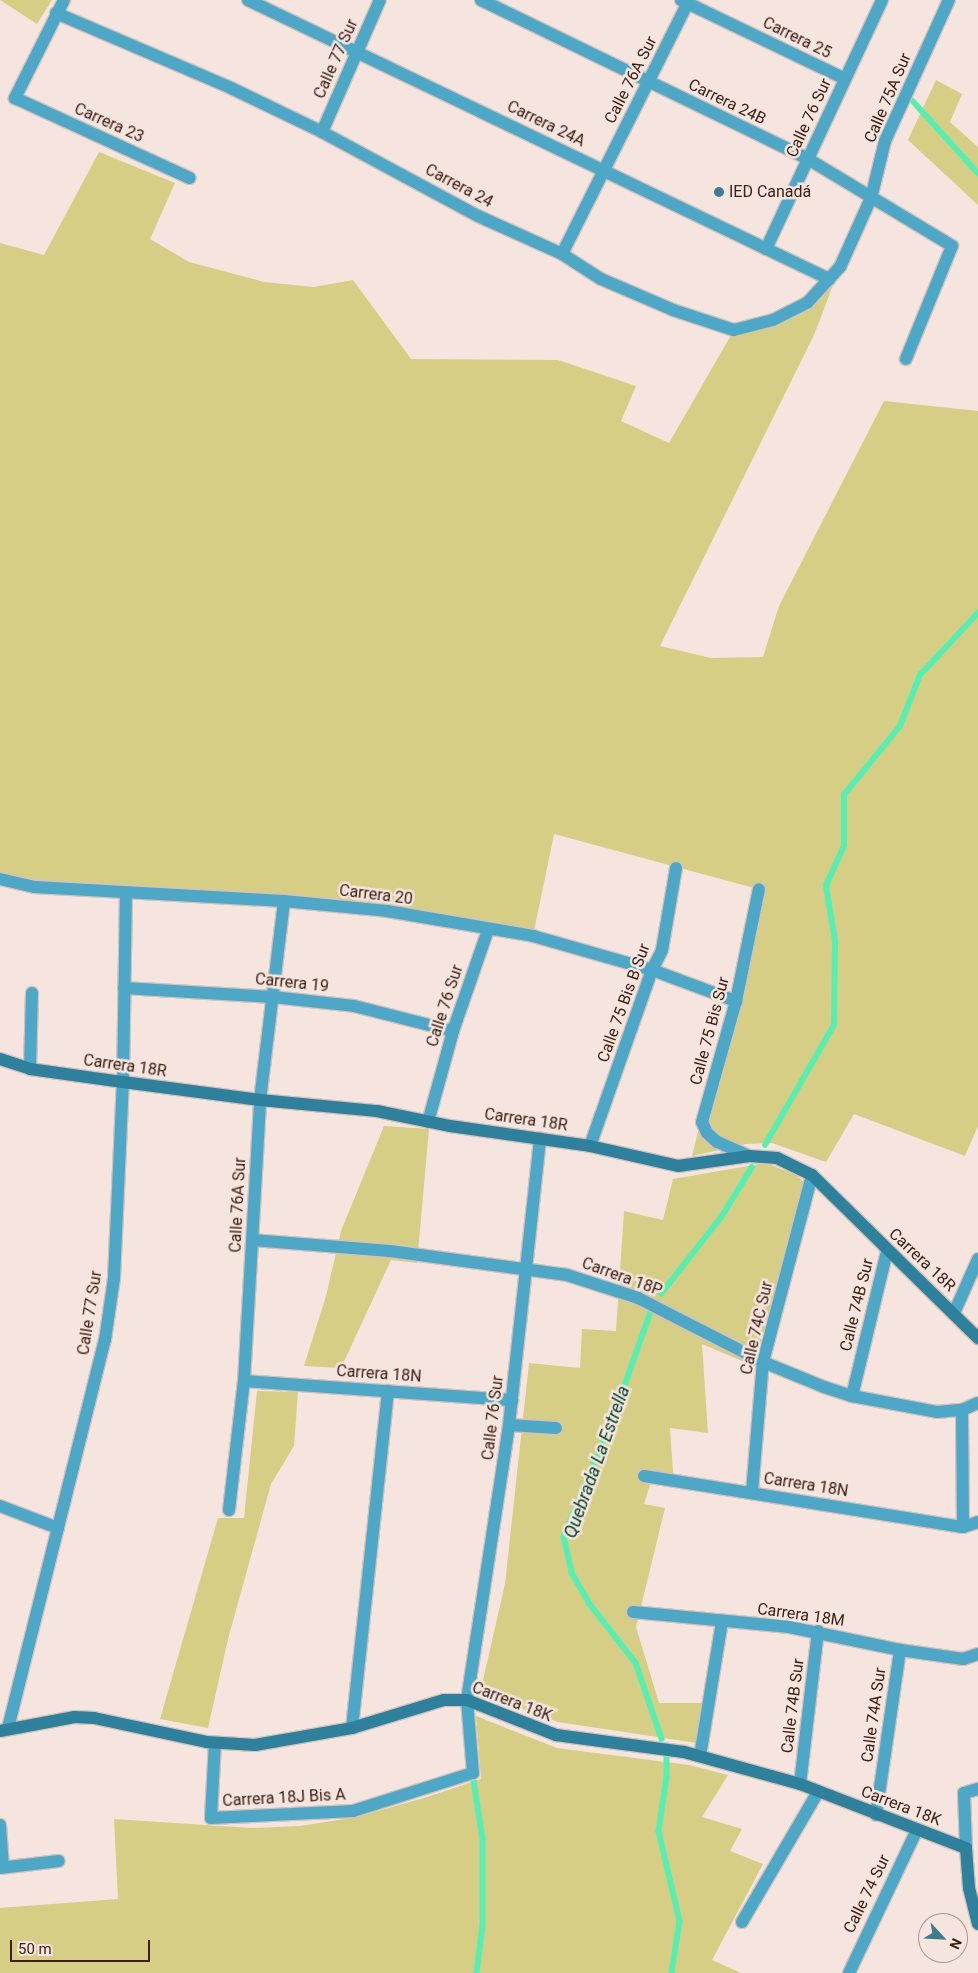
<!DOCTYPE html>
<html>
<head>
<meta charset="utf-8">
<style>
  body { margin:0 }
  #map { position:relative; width:978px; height:1973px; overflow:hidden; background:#f5e5de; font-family:Roboto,sans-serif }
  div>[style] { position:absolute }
  .green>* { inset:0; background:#d6ce85 }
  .stream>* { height:5.5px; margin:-2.75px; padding:0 2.75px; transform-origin:2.75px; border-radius:2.75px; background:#57efb1 }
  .roads { filter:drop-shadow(1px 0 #d4c2ba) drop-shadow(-1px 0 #d4c2ba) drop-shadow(0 1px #d4c2ba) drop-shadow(0 -1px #d4c2ba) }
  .street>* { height:12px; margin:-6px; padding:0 6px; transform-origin:6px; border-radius:6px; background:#4da8c7 }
  .secondary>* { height:12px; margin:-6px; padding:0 6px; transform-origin:6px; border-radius:6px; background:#2e819c }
  .dots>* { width:14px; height:14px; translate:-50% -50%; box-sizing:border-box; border:2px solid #f5e5de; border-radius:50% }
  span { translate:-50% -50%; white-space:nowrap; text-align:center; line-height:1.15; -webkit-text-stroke:5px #f5e5de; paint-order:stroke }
  .street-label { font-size:16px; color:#3d2015 }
  .poi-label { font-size:16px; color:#3d2015 }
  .left { translate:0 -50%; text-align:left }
  .water-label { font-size:18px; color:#02452e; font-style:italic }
  .north { position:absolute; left:918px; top:1913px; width:50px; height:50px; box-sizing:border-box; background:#f5e5de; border:1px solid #ab968e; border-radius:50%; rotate:115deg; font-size:14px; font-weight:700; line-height:20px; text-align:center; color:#3d2015 }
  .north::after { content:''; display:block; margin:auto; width:18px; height:22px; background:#3e7c91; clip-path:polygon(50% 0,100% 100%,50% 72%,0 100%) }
  .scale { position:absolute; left:10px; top:1940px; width:140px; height:22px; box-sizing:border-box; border:2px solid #3d2015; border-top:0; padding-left:6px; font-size:15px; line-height:18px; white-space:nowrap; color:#3d2015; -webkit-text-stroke:4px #f5e5de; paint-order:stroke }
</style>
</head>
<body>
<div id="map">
  <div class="green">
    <i style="clip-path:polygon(0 0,52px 0,37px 24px)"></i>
    <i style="clip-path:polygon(936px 80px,962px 94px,950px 122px,978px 147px,978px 205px,908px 140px)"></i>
    <i style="clip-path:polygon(99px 152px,175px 183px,150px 239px,189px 262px,264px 282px,314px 287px,353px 280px,411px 359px,558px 360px,636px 386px,621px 421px,669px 443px,734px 330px,808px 302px,840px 267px,814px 335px,660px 646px,711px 658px,763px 657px,779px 606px,884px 401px,978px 411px,978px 1126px,965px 1156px,854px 1114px,826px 1162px,772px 1143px,746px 1144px,692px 1156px,758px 889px,554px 834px,533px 936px,387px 911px,0 879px,0 243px,44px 255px)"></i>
    <i style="clip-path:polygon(384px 1126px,429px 1129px,417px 1263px,391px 1260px,341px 1368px,304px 1366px,326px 1296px,341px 1231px)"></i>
    <i style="clip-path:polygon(766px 1163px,796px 1175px,804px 1182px,756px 1367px,702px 1344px,708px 1433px,670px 1428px,674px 1486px,651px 1482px,644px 1504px,665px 1508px,636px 1627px,659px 1703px,703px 1703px,697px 1743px,558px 1722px,480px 1693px,505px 1584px,529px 1363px,580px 1368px,582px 1329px,616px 1331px,624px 1211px,663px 1220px,673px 1179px)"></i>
    <i style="clip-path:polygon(257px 1391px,298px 1392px,294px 1446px,271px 1484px,228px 1639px,208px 1728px,160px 1719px,218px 1518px,244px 1518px)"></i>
    <i style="clip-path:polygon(476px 1716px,557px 1748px,689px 1765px,728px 1775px,702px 1817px,742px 1829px,730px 1851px,763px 1864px,712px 1960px,741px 1973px,0 1973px,0 1908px,118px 1899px,114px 1819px,251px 1828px,300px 1826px,357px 1817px,427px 1797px,481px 1779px)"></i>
  </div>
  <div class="stream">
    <i style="left:913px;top:101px;width:97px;rotate:47.9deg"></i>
    <i style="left:765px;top:1145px;width:138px;rotate:-60.1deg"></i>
    <i style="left:834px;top:1025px;width:84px;rotate:-89.3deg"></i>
    <i style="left:835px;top:941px;width:56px;rotate:-99.3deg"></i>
    <i style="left:826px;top:886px;width:44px;rotate:-65.8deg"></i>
    <i style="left:844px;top:846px;width:51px;rotate:-90deg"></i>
    <i style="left:844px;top:795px;width:89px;rotate:-50.9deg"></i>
    <i style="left:900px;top:726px;width:55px;rotate:-68.6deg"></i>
    <i style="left:920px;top:675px;width:85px;rotate:-46.9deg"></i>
    <i style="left:661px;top:1294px;width:99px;rotate:-52deg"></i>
    <i style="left:722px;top:1216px;width:57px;rotate:-58.5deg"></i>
    <i style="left:651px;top:1312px;width:111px;rotate:109.4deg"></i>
    <i style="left:614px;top:1417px;width:130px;rotate:112.6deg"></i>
    <i style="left:564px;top:1537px;width:37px;rotate:77deg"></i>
    <i style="left:572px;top:1573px;width:34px;rotate:60deg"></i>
    <i style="left:589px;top:1603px;width:76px;rotate:51.9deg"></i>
    <i style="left:636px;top:1663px;width:80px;rotate:71.1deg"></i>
    <i style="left:667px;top:1758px;width:19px;rotate:90deg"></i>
    <i style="left:667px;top:1777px;width:55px;rotate:98.4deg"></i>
    <i style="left:659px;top:1831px;width:92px;rotate:76.9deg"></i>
    <i style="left:680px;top:1921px;width:53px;rotate:98.7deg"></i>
    <i style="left:474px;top:1781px;width:59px;rotate:81.2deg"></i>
    <i style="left:483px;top:1839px;width:86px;rotate:90deg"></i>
    <i style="left:483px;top:1925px;width:48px;rotate:97.1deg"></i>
  </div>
  <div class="roads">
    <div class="street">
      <i style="left:64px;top:0;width:110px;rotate:116.6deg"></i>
      <i style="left:15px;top:98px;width:192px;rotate:24.6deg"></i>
      <i style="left:248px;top:0;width:645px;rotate:25.65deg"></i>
      <i style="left:481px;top:0;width:364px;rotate:25.9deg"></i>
      <i style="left:808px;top:159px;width:168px;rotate:31.1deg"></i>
      <i style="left:952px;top:246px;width:122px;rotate:112.2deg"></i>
      <i style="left:681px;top:0;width:182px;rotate:25.7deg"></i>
      <i style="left:56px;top:13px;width:190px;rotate:23.2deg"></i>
      <i style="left:231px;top:88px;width:101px;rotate:25.8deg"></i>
      <i style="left:322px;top:132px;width:177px;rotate:28.3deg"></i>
      <i style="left:478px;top:216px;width:92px;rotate:24.3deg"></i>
      <i style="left:562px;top:254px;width:46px;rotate:32.7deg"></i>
      <i style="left:601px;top:279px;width:78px;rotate:23.3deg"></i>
      <i style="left:673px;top:310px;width:64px;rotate:18.2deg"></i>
      <i style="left:734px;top:330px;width:40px;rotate:-14.4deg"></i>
      <i style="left:773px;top:320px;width:39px;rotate:-27deg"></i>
      <i style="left:808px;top:302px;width:47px;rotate:-47.6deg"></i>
      <i style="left:840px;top:267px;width:76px;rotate:-65.8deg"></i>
      <i style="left:871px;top:198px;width:59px;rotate:-76.2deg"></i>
      <i style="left:885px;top:141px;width:155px;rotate:-65.6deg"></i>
      <i style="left:322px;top:132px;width:144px;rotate:-66.3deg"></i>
      <i style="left:766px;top:249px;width:275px;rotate:-65deg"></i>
      <i style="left:562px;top:254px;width:284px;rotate:-63.4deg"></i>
      <i style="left:0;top:879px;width:36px;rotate:13deg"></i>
      <i style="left:35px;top:887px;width:249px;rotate:3.2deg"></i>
      <i style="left:284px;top:901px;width:103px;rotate:5.5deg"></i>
      <i style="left:387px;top:911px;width:148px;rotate:9.7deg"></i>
      <i style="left:533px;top:936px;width:124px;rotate:15.9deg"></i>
      <i style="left:652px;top:970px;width:90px;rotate:20.3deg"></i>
      <i style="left:124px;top:988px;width:149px;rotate:3.5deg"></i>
      <i style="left:273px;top:997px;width:81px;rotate:6.3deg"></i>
      <i style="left:354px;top:1006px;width:102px;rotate:14.2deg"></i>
      <i style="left:30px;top:1069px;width:76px;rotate:-88.5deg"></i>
      <i style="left:428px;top:1122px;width:94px;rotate:-74.6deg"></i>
      <i style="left:453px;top:1031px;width:107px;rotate:-70.9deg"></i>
      <i style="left:590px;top:1146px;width:187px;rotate:-70.6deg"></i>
      <i style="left:652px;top:970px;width:22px;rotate:-63deg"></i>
      <i style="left:662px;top:950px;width:83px;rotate:-80.3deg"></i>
      <i style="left:749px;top:1156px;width:35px;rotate:-156deg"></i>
      <i style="left:717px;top:1142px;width:13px;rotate:-138deg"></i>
      <i style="left:707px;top:1133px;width:12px;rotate:-114deg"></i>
      <i style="left:702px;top:1122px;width:126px;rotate:-74.3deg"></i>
      <i style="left:736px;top:1001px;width:114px;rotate:-78.4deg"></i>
      <i style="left:252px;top:1240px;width:138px;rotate:4.6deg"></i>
      <i style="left:390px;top:1251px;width:179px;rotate:7.7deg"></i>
      <i style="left:567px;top:1275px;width:75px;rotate:17.9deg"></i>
      <i style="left:638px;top:1298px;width:140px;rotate:27.1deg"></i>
      <i style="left:763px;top:1362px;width:66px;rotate:22.3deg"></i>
      <i style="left:824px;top:1387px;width:29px;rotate:18deg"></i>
      <i style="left:852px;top:1396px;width:86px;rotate:10.7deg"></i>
      <i style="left:937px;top:1412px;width:25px;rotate:-5deg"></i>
      <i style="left:962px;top:1410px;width:17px;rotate:-24deg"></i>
      <i style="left:954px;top:1313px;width:59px;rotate:-66deg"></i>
      <i style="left:244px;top:1381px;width:269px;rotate:4.1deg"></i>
      <i style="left:852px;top:1396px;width:149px;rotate:-76.4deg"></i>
      <i style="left:962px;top:1410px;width:117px;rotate:89.5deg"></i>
      <i style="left:509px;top:1425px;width:47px;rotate:3.7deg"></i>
      <i style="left:644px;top:1476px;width:323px;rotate:9.1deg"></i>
      <i style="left:963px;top:1527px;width:16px;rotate:-18deg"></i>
      <i style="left:752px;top:1492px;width:130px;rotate:-85.2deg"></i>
      <i style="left:763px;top:1362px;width:193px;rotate:-75.3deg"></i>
      <i style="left:0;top:1506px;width:62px;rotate:20.8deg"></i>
      <i style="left:229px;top:1510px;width:130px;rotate:-83.4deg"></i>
      <i style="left:244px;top:1381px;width:281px;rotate:-86.7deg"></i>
      <i style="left:260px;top:1100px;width:200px;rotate:-83.1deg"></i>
      <i style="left:633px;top:1612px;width:157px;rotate:5.5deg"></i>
      <i style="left:789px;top:1627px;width:113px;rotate:11.7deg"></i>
      <i style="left:900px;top:1650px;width:64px;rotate:8.1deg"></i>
      <i style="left:963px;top:1659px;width:16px;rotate:-18deg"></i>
      <i style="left:8px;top:1728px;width:400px;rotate:-76deg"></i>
      <i style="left:105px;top:1340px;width:63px;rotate:-81.7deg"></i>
      <i style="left:114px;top:1278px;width:196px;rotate:-87.4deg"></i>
      <i style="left:123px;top:1082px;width:189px;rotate:-89.1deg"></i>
      <i style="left:352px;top:1728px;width:339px;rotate:-83.9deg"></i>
      <i style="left:215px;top:1743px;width:75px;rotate:93.1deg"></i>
      <i style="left:211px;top:1818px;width:142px;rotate:-2.8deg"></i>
      <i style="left:353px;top:1811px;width:126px;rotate:-17.6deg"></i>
      <i style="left:473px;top:1773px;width:73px;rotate:-94.7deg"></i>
      <i style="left:467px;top:1700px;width:278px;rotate:-81.3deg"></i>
      <i style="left:509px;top:1425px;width:288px;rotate:-83.8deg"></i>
      <i style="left:700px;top:1756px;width:137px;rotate:-80.7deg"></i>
      <i style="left:800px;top:1784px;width:154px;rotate:-83.3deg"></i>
      <i style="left:876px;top:1815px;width:167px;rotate:-81.7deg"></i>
      <i style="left:0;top:1825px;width:42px;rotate:85.9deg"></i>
      <i style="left:966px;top:1848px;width:55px;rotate:-92.1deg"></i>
      <i style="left:964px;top:1793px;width:15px;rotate:-16deg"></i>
      <i style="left:0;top:1868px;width:59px;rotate:-6.8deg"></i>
      <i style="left:742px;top:1922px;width:151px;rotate:-59.7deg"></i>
      <i style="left:849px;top:1973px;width:158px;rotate:-64.6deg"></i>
    </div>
    <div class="secondary">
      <i style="left:0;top:1059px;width:32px;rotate:18deg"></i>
      <i style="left:30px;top:1069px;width:94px;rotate:8deg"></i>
      <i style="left:123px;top:1082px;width:138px;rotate:7.5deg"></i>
      <i style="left:260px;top:1100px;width:118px;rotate:5.4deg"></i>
      <i style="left:377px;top:1111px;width:75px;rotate:11.6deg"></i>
      <i style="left:450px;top:1126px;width:141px;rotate:8.1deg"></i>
      <i style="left:590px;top:1146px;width:90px;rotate:12.8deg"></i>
      <i style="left:678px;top:1166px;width:72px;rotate:-8deg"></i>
      <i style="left:749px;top:1156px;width:28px;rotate:4deg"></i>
      <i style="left:777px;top:1158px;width:39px;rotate:26deg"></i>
      <i style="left:812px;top:1175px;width:233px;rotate:44.5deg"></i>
      <i style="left:0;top:1731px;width:76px;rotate:-10.6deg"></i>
      <i style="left:75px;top:1717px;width:19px;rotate:3deg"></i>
      <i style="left:94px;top:1718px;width:116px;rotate:12deg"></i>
      <i style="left:207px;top:1742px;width:48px;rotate:3.6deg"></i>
      <i style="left:255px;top:1745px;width:98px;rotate:-9.9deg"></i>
      <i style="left:352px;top:1728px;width:96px;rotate:-16.9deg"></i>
      <i style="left:444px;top:1700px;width:23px"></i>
      <i style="left:467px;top:1700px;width:96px;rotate:21.5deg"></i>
      <i style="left:556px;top:1735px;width:129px;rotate:7.6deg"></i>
      <i style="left:684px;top:1752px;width:120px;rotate:15.4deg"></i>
      <i style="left:800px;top:1784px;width:178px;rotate:21.1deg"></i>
      <i style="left:966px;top:1848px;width:40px;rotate:85.7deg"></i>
      <i style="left:969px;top:1888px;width:37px;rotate:76deg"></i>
    </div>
  </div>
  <div class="dots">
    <i style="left:719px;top:192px;background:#3e7c91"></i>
  </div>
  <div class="street-label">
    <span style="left:797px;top:38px;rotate:26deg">Carrera 25</span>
    <span style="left:336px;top:59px;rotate:-66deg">Calle 77 Sur</span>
    <span style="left:631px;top:80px;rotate:-63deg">Calle 76A Sur</span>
    <span style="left:888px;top:98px;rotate:-67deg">Calle 75A Sur</span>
    <span style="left:727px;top:102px;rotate:26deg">Carrera 24B</span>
    <span style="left:809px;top:118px;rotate:-65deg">Calle 76 Sur</span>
    <span style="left:109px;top:123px;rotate:24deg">Carrera 23</span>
    <span style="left:546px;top:124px;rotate:26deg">Carrera 24A</span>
    <span style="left:459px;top:186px;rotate:28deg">Carrera 24</span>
    <span style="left:376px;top:895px;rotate:7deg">Carrera 20</span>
    <span style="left:292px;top:983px;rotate:6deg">Carrera 19</span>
    <span style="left:624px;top:1003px;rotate:-70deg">Calle 75 Bis B Sur</span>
    <span style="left:445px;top:1006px;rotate:-72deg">Calle 76 Sur</span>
    <span style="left:710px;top:1031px;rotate:-75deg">Calle 75 Bis Sur</span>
    <span style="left:125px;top:1066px;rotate:8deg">Carrera 18R</span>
    <span style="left:526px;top:1120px;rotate:8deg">Carrera 18R</span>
    <span style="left:238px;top:1205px;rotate:-87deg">Calle 76A Sur</span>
    <span style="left:922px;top:1260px;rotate:43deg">Carrera 18R</span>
    <span style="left:622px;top:1277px;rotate:20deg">Carrera 18P</span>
    <span style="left:857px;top:1305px;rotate:-76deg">Calle 74B Sur</span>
    <span style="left:90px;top:1313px;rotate:-81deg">Calle 77 Sur</span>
    <span style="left:757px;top:1328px;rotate:-77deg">Calle 74C Sur</span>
    <span style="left:379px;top:1374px;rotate:4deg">Carrera 18N</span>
    <span style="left:493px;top:1418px;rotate:-83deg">Calle 76 Sur</span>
    <span style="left:806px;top:1485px;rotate:9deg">Carrera 18N</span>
    <span style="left:801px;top:1615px;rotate:8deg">Carrera 18M</span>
    <span style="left:512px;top:1702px;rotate:21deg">Carrera 18K</span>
    <span style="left:793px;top:1706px;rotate:-83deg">Calle 74B Sur</span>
    <span style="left:874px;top:1715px;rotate:-82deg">Calle 74A Sur</span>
    <span style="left:284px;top:1798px;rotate:-3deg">Carrera 18J Bis A</span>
    <span style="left:901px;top:1806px;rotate:21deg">Carrera 18K</span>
    <span style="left:867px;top:1894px;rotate:-64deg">Calle 74 Sur</span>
  </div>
  <div class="poi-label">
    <span class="left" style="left:729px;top:192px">IED Canadá</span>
  </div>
  <div class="water-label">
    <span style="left:597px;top:1462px;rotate:-70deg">Quebrada La Estrella</span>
  </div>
  <div class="north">N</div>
  <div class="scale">50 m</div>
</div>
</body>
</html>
